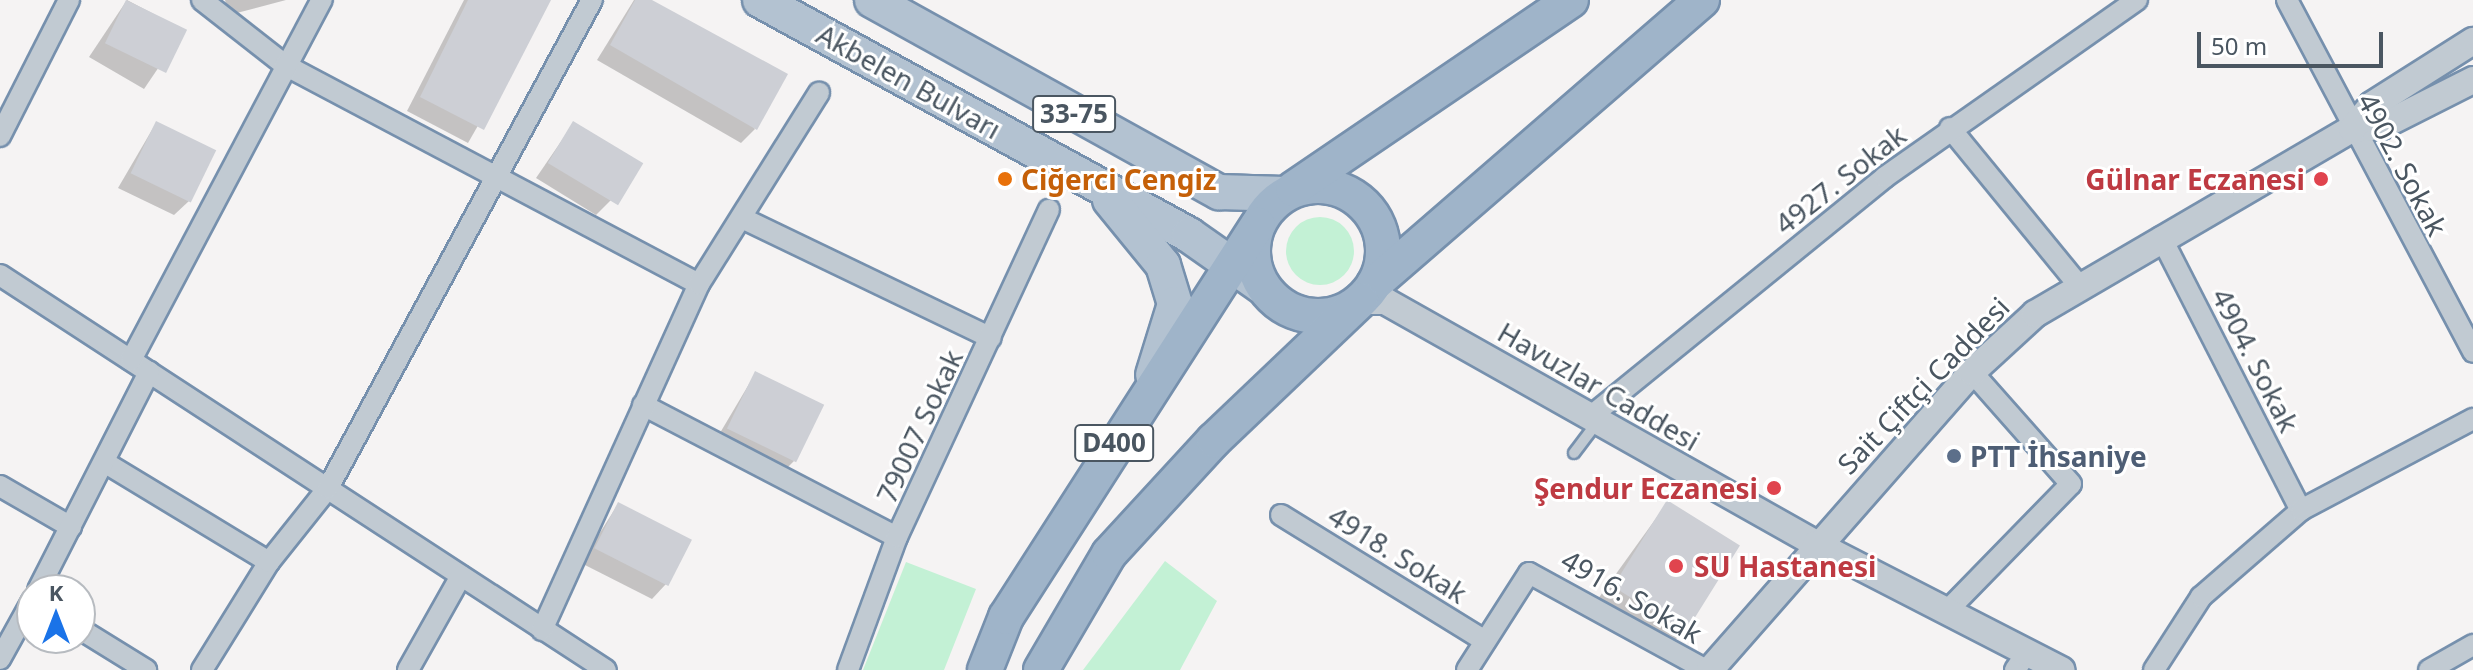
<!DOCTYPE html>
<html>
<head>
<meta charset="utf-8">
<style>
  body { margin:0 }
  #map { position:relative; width:2473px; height:670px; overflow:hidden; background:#f5f3f3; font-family:"Noto Sans",sans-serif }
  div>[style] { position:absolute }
  .green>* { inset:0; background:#c3f1d5 }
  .round { border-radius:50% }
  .shadow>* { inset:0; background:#0003 }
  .building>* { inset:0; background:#cdcfd5; transform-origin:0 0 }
  .roads { filter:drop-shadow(2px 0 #7690ad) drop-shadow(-2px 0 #7690ad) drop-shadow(0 2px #7690ad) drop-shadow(0 -2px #7690ad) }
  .service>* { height:10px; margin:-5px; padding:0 5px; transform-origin:5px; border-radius:5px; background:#c1cad2 }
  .minor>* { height:20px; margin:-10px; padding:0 10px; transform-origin:10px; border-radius:10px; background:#c1cad2 }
  .tertiary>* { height:26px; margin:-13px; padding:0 13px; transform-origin:13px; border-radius:13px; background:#c1cad2 }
  .primary>* { height:34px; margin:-17px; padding:0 17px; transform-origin:17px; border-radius:17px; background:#b3c2d1 }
  .trunk>* { height:34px; margin:-17px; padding:0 17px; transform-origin:17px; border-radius:17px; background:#9fb4c9 }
  .trunk>.ring { margin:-17px; padding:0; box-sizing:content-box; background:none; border:34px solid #9fb4c9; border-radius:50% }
  .dots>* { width:22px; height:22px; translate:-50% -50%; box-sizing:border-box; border:4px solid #fff; border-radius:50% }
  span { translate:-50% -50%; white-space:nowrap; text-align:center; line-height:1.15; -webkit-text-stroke:6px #fff; paint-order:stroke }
  .shield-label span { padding:2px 6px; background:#fff; border:2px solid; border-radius:6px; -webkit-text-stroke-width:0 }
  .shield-label { font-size:26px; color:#4a5661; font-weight:700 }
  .street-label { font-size:28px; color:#4a5661 }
  .food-label { font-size:28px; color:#c56008; font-weight:700 }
  .left { translate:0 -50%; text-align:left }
  .health-label { font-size:28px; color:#be3a42; font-weight:700 }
  .right { translate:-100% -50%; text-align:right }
  .service-label { font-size:28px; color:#4e5e75; font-weight:700 }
  .north { position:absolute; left:16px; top:574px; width:80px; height:80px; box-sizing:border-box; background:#fff; border:2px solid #b7bbc0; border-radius:50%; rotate:0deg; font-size:22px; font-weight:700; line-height:32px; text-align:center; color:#4a5661 }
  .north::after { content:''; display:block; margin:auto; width:28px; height:36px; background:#1a73e8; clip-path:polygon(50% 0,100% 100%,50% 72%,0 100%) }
  .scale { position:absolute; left:2197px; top:32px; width:186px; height:36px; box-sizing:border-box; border:4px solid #4a5661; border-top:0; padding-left:10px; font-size:24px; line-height:28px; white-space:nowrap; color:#4a5661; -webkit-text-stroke:6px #fff; paint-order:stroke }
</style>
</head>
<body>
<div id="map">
  <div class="green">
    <i class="round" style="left:1286px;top:217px;width:68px;height:68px"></i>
    <i style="clip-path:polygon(1165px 561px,1217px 601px,1180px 670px,1083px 670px)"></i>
    <i style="clip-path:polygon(906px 562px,976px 589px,944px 670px,863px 670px)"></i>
  </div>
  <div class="shadow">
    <i style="clip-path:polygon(127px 0,184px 30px,144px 89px,89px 57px)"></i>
    <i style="clip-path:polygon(225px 0,286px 0,229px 15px)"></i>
    <i style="clip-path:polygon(464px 0,550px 0,468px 143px,407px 111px)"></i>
    <i style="clip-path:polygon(634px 0,648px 0,755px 129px,741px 143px,597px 60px)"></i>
    <i style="clip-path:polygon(156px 123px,189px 201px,174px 215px,118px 188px)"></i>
    <i style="clip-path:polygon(573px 124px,611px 200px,596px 215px,536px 178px)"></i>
    <i style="clip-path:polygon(755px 374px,794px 461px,780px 475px,714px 443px)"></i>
    <i style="clip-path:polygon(1667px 503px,1684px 631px,1661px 654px,1590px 610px)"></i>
    <i style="clip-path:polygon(618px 504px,666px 584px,652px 599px,581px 563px)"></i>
  </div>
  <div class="building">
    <i style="left:126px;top:0;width:68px;height:48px;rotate:26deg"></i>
    <i style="clip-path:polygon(468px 0,551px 0,484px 130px,420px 97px)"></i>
    <i style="clip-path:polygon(635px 0,652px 0,788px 74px,757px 130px,610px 45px)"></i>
    <i style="left:156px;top:121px;width:67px;height:58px;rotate:26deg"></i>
    <i style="left:573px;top:121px;width:82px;height:49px;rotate:31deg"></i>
    <i style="left:755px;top:371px;width:77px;height:64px;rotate:26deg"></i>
    <i style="left:1667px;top:500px;width:86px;height:102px;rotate:32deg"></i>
    <i style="left:618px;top:502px;width:83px;height:52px;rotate:27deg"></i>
  </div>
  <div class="roads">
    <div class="service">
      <i style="left:1574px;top:453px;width:38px;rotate:-53deg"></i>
    </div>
    <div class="minor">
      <i style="left:202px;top:0;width:105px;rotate:38.1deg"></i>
      <i style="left:285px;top:65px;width:468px;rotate:27.9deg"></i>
      <i style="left:2287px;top:0;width:398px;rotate:62.1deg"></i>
      <i style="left:1950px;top:128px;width:205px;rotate:50.7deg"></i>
      <i style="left:0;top:136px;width:153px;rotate:-63.1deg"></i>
      <i style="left:742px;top:218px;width:276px;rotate:25.7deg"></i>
      <i style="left:2161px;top:237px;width:307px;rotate:62.9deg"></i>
      <i style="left:0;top:275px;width:723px;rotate:33.1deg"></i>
      <i style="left:131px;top:360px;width:408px;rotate:-62.1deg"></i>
      <i style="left:643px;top:405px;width:286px;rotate:27.5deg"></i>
      <i style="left:1590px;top:417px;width:380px;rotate:-39.1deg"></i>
      <i style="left:1885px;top:177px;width:308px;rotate:-35.1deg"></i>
      <i style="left:104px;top:462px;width:193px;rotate:31.2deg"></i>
      <i style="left:0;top:486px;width:82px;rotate:30deg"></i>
      <i style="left:1281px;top:515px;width:240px;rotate:31.7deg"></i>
      <i style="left:38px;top:590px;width:245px;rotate:-63deg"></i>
      <i style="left:1947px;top:611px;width:177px;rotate:-45.7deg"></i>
      <i style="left:2071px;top:484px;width:149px;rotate:-131.5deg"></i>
      <i style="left:80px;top:629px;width:78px;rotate:31.8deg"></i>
      <i style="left:542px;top:630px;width:380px;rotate:-65.6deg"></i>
      <i style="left:699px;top:284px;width:226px;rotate:-57.9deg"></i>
      <i style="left:0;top:659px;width:66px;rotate:-61.1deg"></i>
      <i style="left:202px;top:670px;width:127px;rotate:-58.2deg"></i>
      <i style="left:269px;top:562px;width:95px;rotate:-51.4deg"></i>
      <i style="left:328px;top:488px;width:555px;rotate:-61.59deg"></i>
      <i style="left:408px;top:670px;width:108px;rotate:-60.6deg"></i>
      <i style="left:848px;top:670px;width:142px;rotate:-69.8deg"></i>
      <i style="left:897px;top:537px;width:361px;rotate:-65.1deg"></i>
      <i style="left:1467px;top:670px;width:115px;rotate:-57.4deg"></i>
      <i style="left:1529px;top:573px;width:202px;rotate:28.7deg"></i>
      <i style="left:2015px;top:670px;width:21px;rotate:-55deg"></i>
      <i style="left:2154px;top:670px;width:87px;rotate:-57.2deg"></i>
      <i style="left:2201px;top:597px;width:133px;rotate:-41deg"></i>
      <i style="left:2301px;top:510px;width:195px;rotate:-27.9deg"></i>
      <i style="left:2429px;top:670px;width:51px;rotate:-29.6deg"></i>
    </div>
    <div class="tertiary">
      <i style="left:2352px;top:129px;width:30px;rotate:-6deg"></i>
      <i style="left:2382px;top:126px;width:102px;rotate:-26.8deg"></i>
      <i style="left:1360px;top:301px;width:25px"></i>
      <i style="left:1385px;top:301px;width:495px;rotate:29.4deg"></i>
      <i style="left:1816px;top:544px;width:276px;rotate:27.2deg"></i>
      <i style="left:1710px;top:670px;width:397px;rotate:-48.7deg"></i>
      <i style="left:1972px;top:372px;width:86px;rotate:-42.6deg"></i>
      <i style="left:2035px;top:314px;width:367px;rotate:-30.3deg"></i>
      <i style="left:2352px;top:129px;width:31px;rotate:-50deg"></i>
      <i style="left:2372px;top:105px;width:120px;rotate:-32.4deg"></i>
    </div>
    <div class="primary">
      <i style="left:760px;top:0;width:489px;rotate:28.7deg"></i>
      <i style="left:1189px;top:235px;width:90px;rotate:35.1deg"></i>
      <i style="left:872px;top:0;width:397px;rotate:29deg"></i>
      <i style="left:1219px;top:192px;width:66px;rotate:1.7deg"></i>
      <i style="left:1110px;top:200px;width:84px;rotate:50.8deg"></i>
      <i style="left:1163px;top:265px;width:41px;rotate:72.9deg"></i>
      <i style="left:1175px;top:304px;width:74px;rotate:107.2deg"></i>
    </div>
    <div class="trunk">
      <i class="ring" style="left:1253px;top:186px;width:96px;height:96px"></i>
      <i style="left:1293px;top:189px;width:336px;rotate:-34.2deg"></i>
      <i style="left:1374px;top:284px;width:434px;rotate:-40.9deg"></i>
      <i style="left:985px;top:670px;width:57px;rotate:-68.4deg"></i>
      <i style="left:1006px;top:617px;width:466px;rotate:-57.3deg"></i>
      <i style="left:1041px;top:670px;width:134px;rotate:-59.6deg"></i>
      <i style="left:1109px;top:554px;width:155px;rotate:-47.4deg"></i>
      <i style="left:1214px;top:440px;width:202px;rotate:-43.6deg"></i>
    </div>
  </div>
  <div class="dots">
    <i style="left:1005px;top:179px;background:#e8710a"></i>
    <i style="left:2321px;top:179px;background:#e0444e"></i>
    <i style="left:1954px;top:456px;background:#5c6f8a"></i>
    <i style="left:1774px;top:488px;background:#e0444e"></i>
    <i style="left:1676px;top:566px;background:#e0444e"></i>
  </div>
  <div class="shield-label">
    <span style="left:1074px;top:114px">33-75</span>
    <span style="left:1114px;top:443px">D400</span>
  </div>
  <div class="street-label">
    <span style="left:909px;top:81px;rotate:29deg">Akbelen Bulvarı</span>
    <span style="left:2403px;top:164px;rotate:62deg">4902. Sokak</span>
    <span style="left:1840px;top:179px;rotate:-38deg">4927. Sokak</span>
    <span style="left:2256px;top:360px;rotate:63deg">4904. Sokak</span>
    <span style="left:1923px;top:385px;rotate:-46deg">Sait Çiftçi Caddesi</span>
    <span style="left:1599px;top:386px;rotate:30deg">Havuzlar Caddesi</span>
    <span style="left:919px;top:426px;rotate:-65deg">79007 Sokak</span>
    <span style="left:1398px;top:554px;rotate:32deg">4918. Sokak</span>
    <span style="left:1632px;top:596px;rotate:30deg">4916. Sokak</span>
  </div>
  <div class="food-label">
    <span class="left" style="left:1021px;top:179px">Ciğerci Cengiz</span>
  </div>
  <div class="health-label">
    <span class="right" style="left:2305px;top:179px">Gülnar Eczanesi</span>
    <span class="right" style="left:1758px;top:488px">Şendur Eczanesi</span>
    <span class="left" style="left:1694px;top:566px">SU Hastanesi</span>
  </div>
  <div class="service-label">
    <span class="left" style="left:1970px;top:456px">PTT İhsaniye</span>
  </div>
  <div class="north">K</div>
  <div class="scale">50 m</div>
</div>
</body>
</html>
